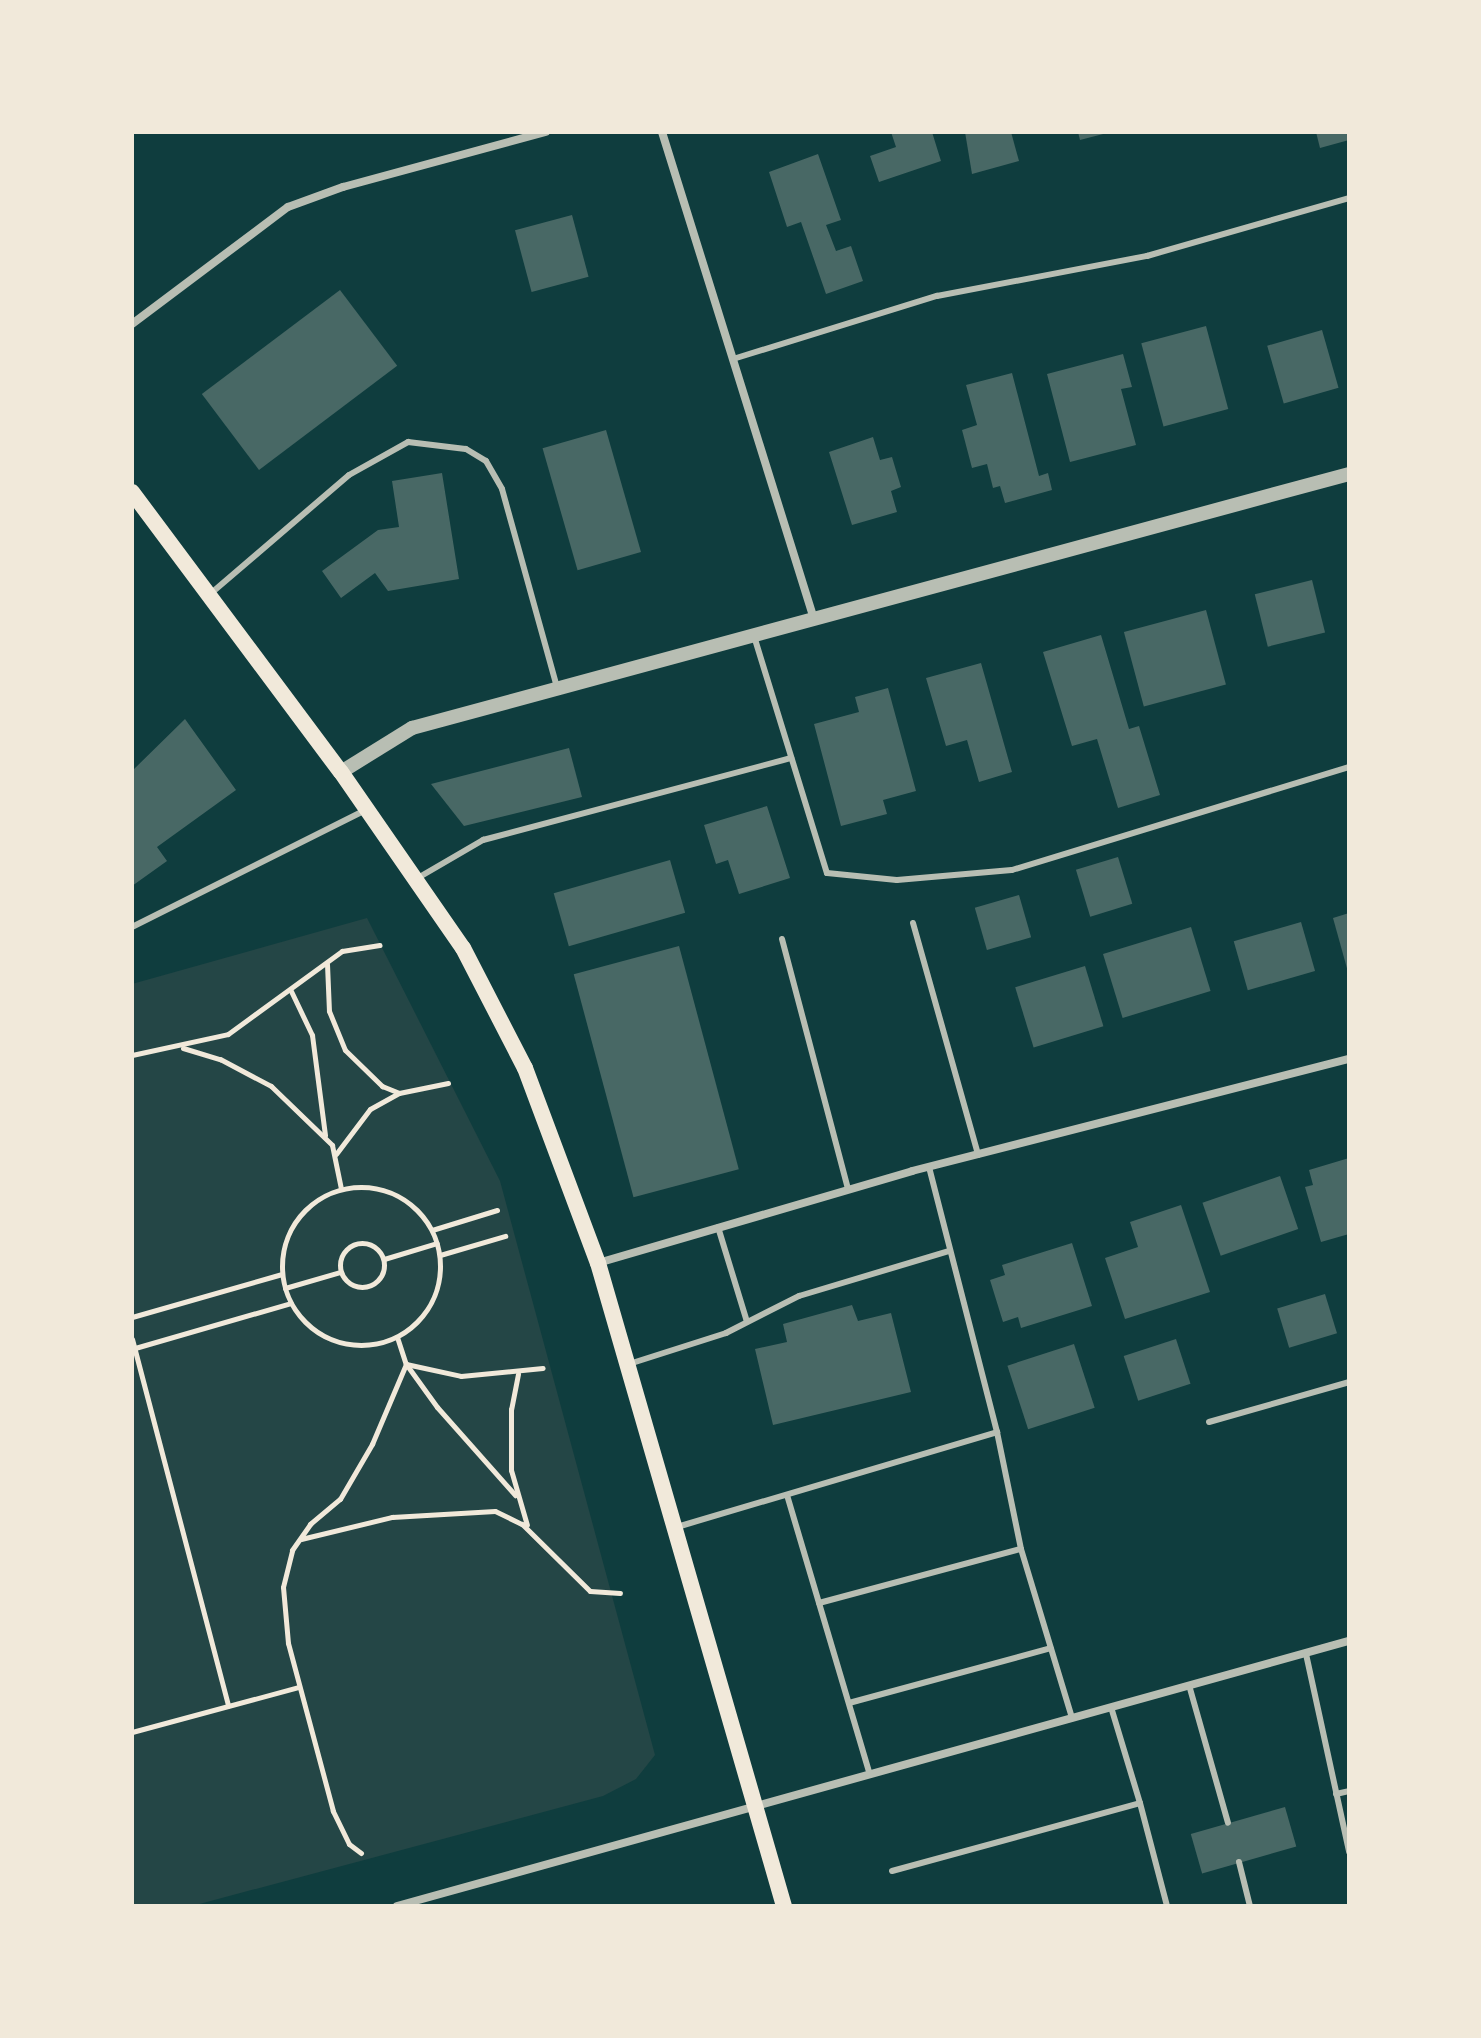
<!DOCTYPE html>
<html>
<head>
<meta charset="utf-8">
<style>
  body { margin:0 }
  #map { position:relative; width:1481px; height:2038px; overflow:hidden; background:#0f3d3e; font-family:"Golos Text",sans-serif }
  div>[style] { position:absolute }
  .green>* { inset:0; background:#244646 }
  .building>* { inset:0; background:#486865; transform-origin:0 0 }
  .path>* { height:5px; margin:-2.5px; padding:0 2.5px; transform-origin:2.5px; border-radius:2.5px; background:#f1e9da }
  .path>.ring { margin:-2.5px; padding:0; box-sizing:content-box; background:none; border:5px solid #f1e9da; border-radius:50% }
  .service>* { height:6px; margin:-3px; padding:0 3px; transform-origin:3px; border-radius:3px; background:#b8beb3 }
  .minor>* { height:8px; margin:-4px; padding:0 4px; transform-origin:4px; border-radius:4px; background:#b8beb3 }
  .tertiary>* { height:14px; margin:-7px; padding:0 7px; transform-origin:7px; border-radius:7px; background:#b8beb3 }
  .secondary>* { height:16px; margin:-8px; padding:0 8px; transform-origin:8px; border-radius:8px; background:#f1e9da }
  span { translate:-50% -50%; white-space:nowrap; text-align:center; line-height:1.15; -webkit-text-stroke:8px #f1e9da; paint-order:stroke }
  .frame { position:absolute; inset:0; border:134px solid #f1e9da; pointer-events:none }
</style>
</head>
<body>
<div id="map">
  <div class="green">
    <i style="clip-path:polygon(367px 918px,500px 1181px,655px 1755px,636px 1779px,603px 1796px,192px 1906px,132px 1906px,132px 984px)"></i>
  </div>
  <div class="building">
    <i style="clip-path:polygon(891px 132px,932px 132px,941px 161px,879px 182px,870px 156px,896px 147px)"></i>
    <i style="clip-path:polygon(965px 132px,1011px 132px,1019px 161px,972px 174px)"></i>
    <i style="clip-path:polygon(1078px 132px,1107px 132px,1107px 133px,1080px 140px)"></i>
    <i style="clip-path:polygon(1316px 132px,1349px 132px,1349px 140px,1320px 148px)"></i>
    <i style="clip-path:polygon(818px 154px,841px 220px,826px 225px,836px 251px,851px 246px,863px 281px,826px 294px,801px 222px,787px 227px,769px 172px)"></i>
    <i style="left:572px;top:215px;width:64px;height:59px;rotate:75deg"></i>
    <i style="left:340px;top:290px;width:95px;height:173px;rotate:53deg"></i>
    <i style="left:1206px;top:326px;width:86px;height:67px;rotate:75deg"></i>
    <i style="left:1322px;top:330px;width:60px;height:57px;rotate:74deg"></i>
    <i style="clip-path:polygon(1123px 354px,1132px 387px,1121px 389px,1136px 445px,1070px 462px,1047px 374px)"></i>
    <i style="clip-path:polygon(1012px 373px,1039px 476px,1048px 473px,1052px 490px,1005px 503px,1000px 486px,993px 488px,987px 464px,972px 468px,962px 430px,977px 425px,966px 385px)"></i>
    <i style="left:606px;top:430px;width:127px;height:66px;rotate:74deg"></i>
    <i style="clip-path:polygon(873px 437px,880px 460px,892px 457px,901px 487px,891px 491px,897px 512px,852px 525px,829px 452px)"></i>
    <i style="clip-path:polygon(442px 473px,459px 579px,388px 591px,375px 573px,341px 598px,322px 571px,378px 530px,399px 527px,392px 481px)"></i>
    <i style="left:1312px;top:580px;width:54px;height:59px;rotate:76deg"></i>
    <i style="left:1206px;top:610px;width:77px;height:85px;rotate:75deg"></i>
    <i style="clip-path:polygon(1101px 635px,1129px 729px,1139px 726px,1160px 795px,1118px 808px,1097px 739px,1072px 746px,1043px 652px)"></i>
    <i style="clip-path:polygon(981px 663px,1012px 772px,979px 782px,967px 740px,946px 746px,926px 678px)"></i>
    <i style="clip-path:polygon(888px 688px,916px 791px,883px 800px,887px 814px,841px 826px,814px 724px,859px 712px,855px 697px)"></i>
    <i style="clip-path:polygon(185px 719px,236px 790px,157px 847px,167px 861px,132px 886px,132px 771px)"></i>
    <i style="clip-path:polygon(569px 748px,582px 797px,464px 826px,431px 784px)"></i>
    <i style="clip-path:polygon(767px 806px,790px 878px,739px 894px,728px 860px,716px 864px,704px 825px)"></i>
    <i style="left:1118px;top:857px;width:49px;height:44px;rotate:73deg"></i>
    <i style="left:670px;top:860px;width:55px;height:121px;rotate:74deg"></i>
    <i style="left:1019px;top:895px;width:44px;height:46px;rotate:74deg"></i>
    <i style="clip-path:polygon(1349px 913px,1349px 972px,1348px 972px,1333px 918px)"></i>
    <i style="left:1301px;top:922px;width:51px;height:70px;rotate:74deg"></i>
    <i style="left:1191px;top:927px;width:67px;height:92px;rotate:73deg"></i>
    <i style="left:679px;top:946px;width:231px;height:109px;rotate:75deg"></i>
    <i style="left:1085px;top:966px;width:63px;height:73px;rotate:73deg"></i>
    <i style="clip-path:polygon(1349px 1158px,1349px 1234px,1321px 1242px,1305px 1187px,1313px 1185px,1309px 1170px)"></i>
    <i style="left:1280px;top:1176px;width:56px;height:82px;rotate:71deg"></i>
    <i style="clip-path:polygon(1181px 1205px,1210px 1292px,1125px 1319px,1105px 1258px,1138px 1247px,1130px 1222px)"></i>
    <i style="clip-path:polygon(1072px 1243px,1092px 1306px,1021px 1328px,1018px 1317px,1003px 1322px,990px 1280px,1005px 1275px,1002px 1265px)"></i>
    <i style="left:1325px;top:1294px;width:41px;height:50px;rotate:73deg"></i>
    <i style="clip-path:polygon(852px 1305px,858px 1321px,891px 1313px,911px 1392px,773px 1425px,755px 1349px,787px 1342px,783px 1324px)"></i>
    <i style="left:1176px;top:1339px;width:47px;height:55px;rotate:72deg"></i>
    <i style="left:1074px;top:1344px;width:67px;height:70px;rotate:72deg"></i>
    <i style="left:1285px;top:1807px;width:41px;height:98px;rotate:74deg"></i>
  </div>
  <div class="path">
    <i style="left:327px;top:964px;width:47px;rotate:87.6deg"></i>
    <i style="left:329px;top:1011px;width:42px;rotate:67.7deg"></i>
    <i style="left:345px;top:1050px;width:52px;rotate:44.2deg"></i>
    <i style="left:382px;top:1086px;width:18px;rotate:22deg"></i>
    <i style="left:291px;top:991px;width:49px;rotate:64.5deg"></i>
    <i style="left:312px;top:1035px;width:101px;rotate:82.6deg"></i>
    <i style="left:183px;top:1048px;width:39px;rotate:17deg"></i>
    <i style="left:220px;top:1059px;width:58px;rotate:27.9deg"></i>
    <i style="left:271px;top:1086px;width:85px;rotate:44deg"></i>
    <i style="left:332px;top:1145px;width:45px;rotate:78.4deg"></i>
    <i style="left:132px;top:1055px;width:98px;rotate:-12.3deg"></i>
    <i style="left:228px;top:1034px;width:141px;rotate:-36.1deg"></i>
    <i style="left:342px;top:951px;width:38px;rotate:-9deg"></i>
    <i style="left:336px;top:1154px;width:56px;rotate:-52.9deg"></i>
    <i style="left:370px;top:1109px;width:33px;rotate:-29deg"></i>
    <i style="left:399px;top:1093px;width:50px;rotate:-11.5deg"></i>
    <i class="ring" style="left:282px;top:1187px;width:153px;height:153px"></i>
    <i style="left:432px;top:1230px;width:68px;rotate:-17.1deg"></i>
    <i class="ring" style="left:340px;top:1243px;width:39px;height:39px"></i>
    <i style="left:440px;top:1255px;width:68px;rotate:-16.3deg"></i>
    <i style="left:384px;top:1259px;width:55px;rotate:-16.8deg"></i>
    <i style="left:285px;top:1288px;width:57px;rotate:-16.2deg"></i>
    <i style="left:132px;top:1317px;width:156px;rotate:-16deg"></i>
    <i style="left:397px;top:1337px;width:28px;rotate:72deg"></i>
    <i style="left:406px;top:1364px;width:53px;rotate:54.2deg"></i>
    <i style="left:437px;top:1407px;width:118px;rotate:48.4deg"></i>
    <i style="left:132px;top:1339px;width:379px;rotate:75.3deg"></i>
    <i style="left:135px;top:1348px;width:162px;rotate:-16.1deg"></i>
    <i style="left:406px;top:1364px;width:56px;rotate:12.3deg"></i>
    <i style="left:461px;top:1376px;width:82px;rotate:-5.6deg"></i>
    <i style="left:518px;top:1374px;width:36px;rotate:101deg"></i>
    <i style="left:511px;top:1409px;width:61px;rotate:90deg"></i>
    <i style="left:511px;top:1470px;width:57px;rotate:73.8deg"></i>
    <i style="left:301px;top:1539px;width:94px;rotate:-13.6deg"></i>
    <i style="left:392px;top:1517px;width:103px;rotate:-3.3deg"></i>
    <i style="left:495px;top:1511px;width:30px;rotate:26deg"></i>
    <i style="left:522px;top:1524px;width:95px;rotate:44.6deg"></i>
    <i style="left:590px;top:1591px;width:30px;rotate:4deg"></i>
    <i style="left:132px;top:1732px;width:173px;rotate:-15.1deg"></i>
    <i style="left:361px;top:1853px;width:15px;rotate:-143deg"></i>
    <i style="left:349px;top:1844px;width:37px;rotate:-116deg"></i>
    <i style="left:333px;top:1811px;width:174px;rotate:-105deg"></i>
    <i style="left:288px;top:1643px;width:56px;rotate:-95.1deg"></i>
    <i style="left:283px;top:1587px;width:38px;rotate:-76deg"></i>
    <i style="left:292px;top:1550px;width:32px;rotate:-55deg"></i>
    <i style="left:310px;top:1524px;width:39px;rotate:-40deg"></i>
    <i style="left:340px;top:1499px;width:64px;rotate:-59.8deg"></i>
    <i style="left:372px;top:1444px;width:87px;rotate:-67deg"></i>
  </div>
  <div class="service">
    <i style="left:733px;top:359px;width:214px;rotate:-17.2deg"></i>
    <i style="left:937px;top:296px;width:214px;rotate:-10.8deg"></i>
    <i style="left:1147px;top:256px;width:210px;rotate:-16deg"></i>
    <i style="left:209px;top:595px;width:184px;rotate:-40.6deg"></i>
    <i style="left:349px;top:475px;width:68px;rotate:-29.2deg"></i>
    <i style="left:408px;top:442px;width:58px;rotate:6.9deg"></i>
    <i style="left:466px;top:449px;width:23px;rotate:31deg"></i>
    <i style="left:486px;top:461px;width:32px;rotate:60deg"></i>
    <i style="left:502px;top:489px;width:205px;rotate:74.5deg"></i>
    <i style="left:754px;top:636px;width:248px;rotate:72.9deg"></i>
    <i style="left:827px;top:873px;width:70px;rotate:5.7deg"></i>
    <i style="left:897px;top:880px;width:115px;rotate:-5deg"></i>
    <i style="left:1012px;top:870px;width:352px;rotate:-17deg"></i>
    <i style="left:416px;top:879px;width:78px;rotate:-30.2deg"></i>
    <i style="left:483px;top:840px;width:319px;rotate:-14.9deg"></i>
    <i style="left:913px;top:923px;width:241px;rotate:74.3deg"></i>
    <i style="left:132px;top:927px;width:259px;rotate:-26.6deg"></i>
    <i style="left:782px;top:939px;width:259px;rotate:75.2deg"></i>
    <i style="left:929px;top:1167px;width:274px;rotate:75.6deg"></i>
    <i style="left:997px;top:1432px;width:119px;rotate:78.4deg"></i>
    <i style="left:1021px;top:1549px;width:177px;rotate:73.2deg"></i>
    <i style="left:718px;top:1227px;width:99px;rotate:73deg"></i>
    <i style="left:629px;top:1364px;width:102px;rotate:-17.7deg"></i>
    <i style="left:726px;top:1333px;width:82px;rotate:-26.9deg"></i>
    <i style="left:799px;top:1296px;width:157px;rotate:-16.7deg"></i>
    <i style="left:1209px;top:1422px;width:146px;rotate:-15.9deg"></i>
    <i style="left:787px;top:1495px;width:292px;rotate:73.5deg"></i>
    <i style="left:677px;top:1527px;width:334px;rotate:-16.5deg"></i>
    <i style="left:819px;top:1603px;width:209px;rotate:-15deg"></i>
    <i style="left:1306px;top:1654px;width:203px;rotate:77.7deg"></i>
    <i style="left:1189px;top:1685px;width:143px;rotate:74.2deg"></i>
    <i style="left:849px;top:1703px;width:209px;rotate:-15.2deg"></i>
    <i style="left:1336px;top:1794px;width:13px;rotate:-13deg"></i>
    <i style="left:1140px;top:1803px;width:106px;rotate:75.3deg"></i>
    <i style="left:1239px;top:1862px;width:45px;rotate:76deg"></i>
    <i style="left:892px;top:1871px;width:257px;rotate:-15.3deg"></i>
    <i style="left:1140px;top:1803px;width:100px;rotate:-106.8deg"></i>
  </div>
  <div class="minor">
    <i style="left:662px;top:132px;width:510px;rotate:72.67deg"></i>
    <i style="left:132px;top:324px;width:195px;rotate:-36.9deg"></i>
    <i style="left:288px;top:207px;width:59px;rotate:-20deg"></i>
    <i style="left:343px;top:187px;width:210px;rotate:-15.2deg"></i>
    <i style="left:598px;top:1263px;width:327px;rotate:-16.3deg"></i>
    <i style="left:912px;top:1171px;width:451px;rotate:-14.4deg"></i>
    <i style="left:397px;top:1906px;width:988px;rotate:-15.56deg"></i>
  </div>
  <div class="tertiary">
    <i style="left:341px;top:772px;width:84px;rotate:-31.8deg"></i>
    <i style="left:412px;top:728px;width:971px;rotate:-15.17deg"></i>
  </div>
  <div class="secondary">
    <i style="left:132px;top:492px;width:349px;rotate:53.3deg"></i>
    <i style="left:341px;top:772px;width:214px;rotate:55.3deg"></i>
    <i style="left:463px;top:948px;width:135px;rotate:62.7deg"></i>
    <i style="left:525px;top:1068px;width:208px;rotate:69.5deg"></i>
    <i style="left:598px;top:1263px;width:669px;rotate:73.87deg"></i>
  </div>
  <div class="frame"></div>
</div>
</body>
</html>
